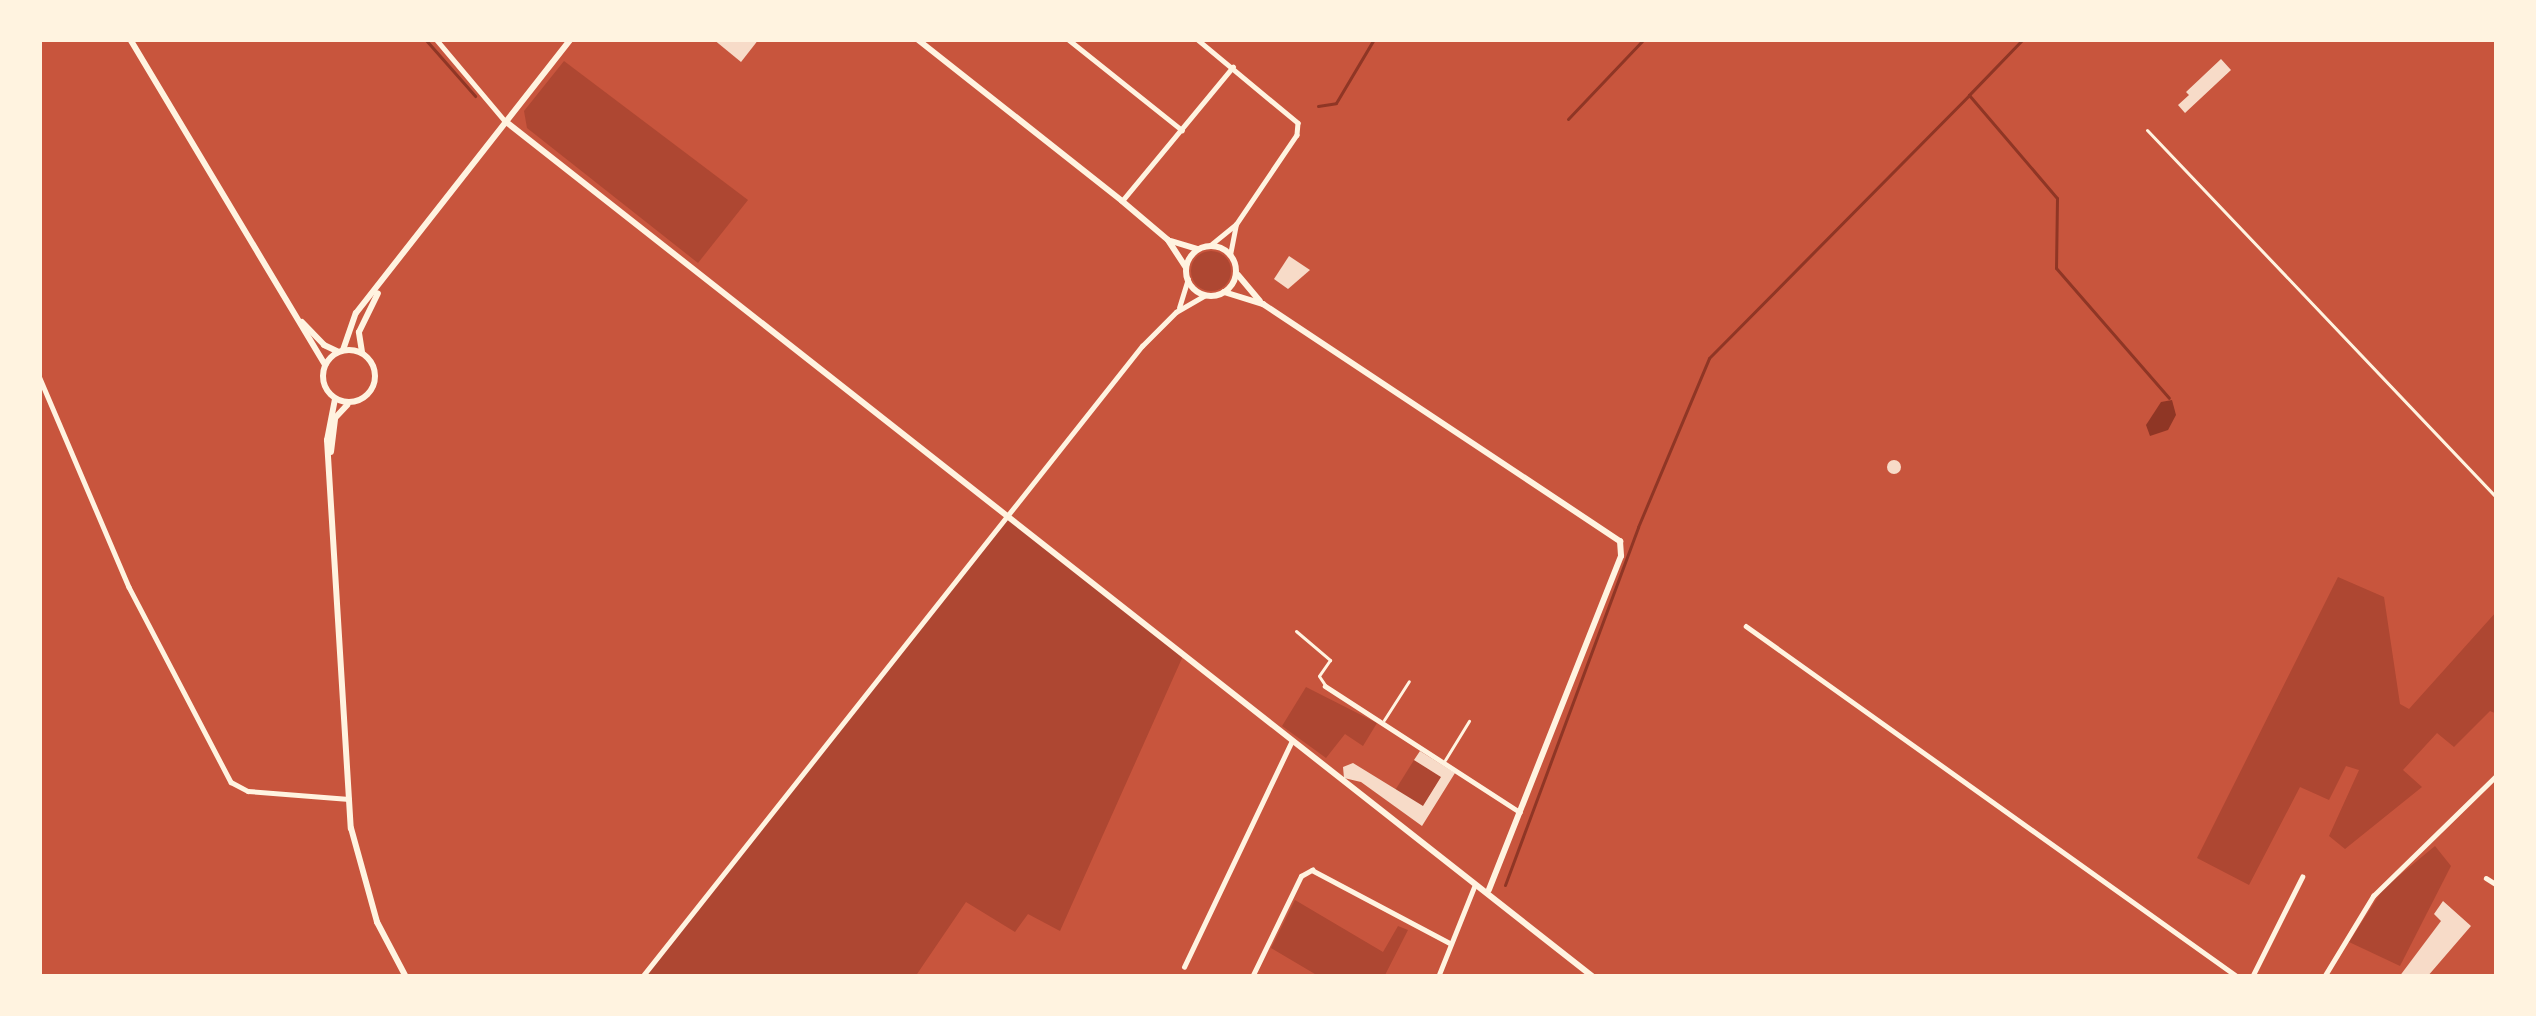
<!DOCTYPE html>
<html>
<head>
<meta charset="utf-8">
<style>
  body { margin:0 }
  #map { position:relative; width:2536px; height:1016px; overflow:hidden; background:#c8553d; font-family:"IBM Plex Sans",sans-serif }
  div>[style] { position:absolute }
  .green>* { inset:0; background:#ae4732; transform-origin:0 0 }
  .round { border-radius:50% }
  .water>* { inset:0; background:#8f3625 }
  .stream>* { height:3px; margin:-1.5px; padding:0 1.5px; transform-origin:1.5px; border-radius:1.5px; background:#8f3625 }
  .building>* { inset:0; background:#f7dbc8 }
  .path>* { height:3px; margin:-1.5px; padding:0 1.5px; transform-origin:1.5px; border-radius:1.5px; background:#fff3e0 }
  .service>* { height:3px; margin:-1.5px; padding:0 1.5px; transform-origin:1.5px; border-radius:1.5px; background:#fff3e0 }
  .minor>* { height:4.5px; margin:-2.25px; padding:0 2.25px; transform-origin:2.25px; border-radius:2.25px; background:#fff3e0 }
  .tertiary>* { height:6px; margin:-3px; padding:0 3px; transform-origin:3px; border-radius:3px; background:#fff3e0 }
  .tertiary>.ring { margin:-3px; padding:0; box-sizing:content-box; background:none; border:6px solid #fff3e0; border-radius:50% }
  span { translate:-50% -50%; white-space:nowrap; text-align:center; line-height:1.15; -webkit-text-stroke:9px #fff3e0; paint-order:stroke }
  .frame { position:absolute; inset:0; border:42px solid #fff3e0; pointer-events:none }
</style>
</head>
<body>
<div id="map">
  <div class="green">
    <i style="clip-path:polygon(564px 61px,748px 200px,698px 263px,527px 128px,524px 111px)"></i>
    <i class="round" style="left:1191px;top:251px;width:40px;height:40px"></i>
    <i style="clip-path:polygon(1008px 519px,1183px 656px,1060px 931px,1028px 914px,1015px 932px,966px 902px,915px 977px,644px 977px)"></i>
    <i style="clip-path:polygon(2338px 577px,2384px 597px,2400px 704px,2409px 709px,2497px 611px,2497px 714px,2490px 711px,2454px 747px,2437px 733px,2403px 770px,2422px 787px,2345px 849px,2329px 836px,2359px 770px,2346px 766px,2329px 800px,2300px 787px,2249px 885px,2197px 858px)"></i>
    <i style="clip-path:polygon(1306px 687px,1377px 723px,1363px 746px,1345px 734px,1326px 758px,1282px 726px)"></i>
    <i style="left:1414px;top:760px;width:32px;height:35px;rotate:32deg"></i>
    <i style="clip-path:polygon(2435px 846px,2451px 866px,2400px 966px,2349px 942px,2383px 889px)"></i>
    <i style="clip-path:polygon(1295px 900px,1383px 952px,1398px 926px,1408px 930px,1384px 977px,1320px 977px,1271px 948px)"></i>
  </div>
  <div class="water">
    <i style="clip-path:polygon(2172px 400px,2176px 415px,2168px 430px,2150px 436px,2146px 425px,2161px 402px)"></i>
  </div>
  <div class="stream">
    <i style="left:425px;top:39px;width:76px;rotate:48.7deg"></i>
    <i style="left:2023px;top:39px;width:78px;rotate:134deg"></i>
    <i style="left:1969px;top:95px;width:135px;rotate:49.5deg"></i>
    <i style="left:2057px;top:198px;width:70px;rotate:90.8deg"></i>
    <i style="left:2056px;top:268px;width:172px;rotate:49deg"></i>
    <i style="left:1318px;top:106px;width:18px;rotate:-9deg"></i>
    <i style="left:1336px;top:103px;width:74px;rotate:-59.3deg"></i>
    <i style="left:1568px;top:119px;width:110px;rotate:-46.5deg"></i>
    <i style="left:1505px;top:885px;width:382px;rotate:-69.6deg"></i>
    <i style="left:1638px;top:527px;width:183px;rotate:-67.2deg"></i>
    <i style="left:1709px;top:358px;width:370px;rotate:-45.3deg"></i>
  </div>
  <div class="building">
    <i style="clip-path:polygon(713px 39px,759px 39px,741px 62px)"></i>
    <i style="clip-path:polygon(2221px 59px,2231px 70px,2185px 113px,2178px 105px,2189px 95px,2186px 92px)"></i>
    <i style="clip-path:polygon(1289px 256px,1310px 270px,1288px 289px,1274px 279px)"></i>
    <i class="round" style="left:1887px;top:460px;width:14px;height:14px"></i>
    <i style="clip-path:polygon(1420px 751px,1455px 773px,1422px 826px,1361px 782px,1344px 778px,1343px 767px,1353px 763px,1423px 806px,1441px 777px,1414px 760px)"></i>
    <i style="clip-path:polygon(2443px 901px,2471px 926px,2427px 977px,2399px 977px,2441px 921px,2434px 914px)"></i>
  </div>
  <div class="path">
    <i style="left:2147px;top:130px;width:508px;rotate:46.44deg"></i>
  </div>
  <div class="service">
    <i style="left:1296px;top:631px;width:45px;rotate:40.5deg"></i>
    <i style="left:1330px;top:660px;width:19px;rotate:125deg"></i>
    <i style="left:1319px;top:676px;width:11px;rotate:56deg"></i>
    <i style="left:1384px;top:720px;width:46px;rotate:-57.3deg"></i>
    <i style="left:1445px;top:760px;width:46px;rotate:-58.4deg"></i>
  </div>
  <div class="minor">
    <i style="left:436px;top:39px;width:107px;rotate:49.9deg"></i>
    <i style="left:1068px;top:39px;width:146px;rotate:38.6deg"></i>
    <i style="left:1197px;top:39px;width:131px;rotate:39.7deg"></i>
    <i style="left:1298px;top:123px;width:12px;rotate:95deg"></i>
    <i style="left:1297px;top:135px;width:109px;rotate:124.1deg"></i>
    <i style="left:1236px;top:225px;width:33px;rotate:141deg"></i>
    <i style="left:1122px;top:201px;width:174px;rotate:-50.4deg"></i>
    <i style="left:1230px;top:255px;width:31px;rotate:-79deg"></i>
    <i style="left:1179px;top:308px;width:30px;rotate:-73deg"></i>
    <i style="left:39px;top:376px;width:229px;rotate:66.9deg"></i>
    <i style="left:129px;top:587px;width:220px;rotate:62.4deg"></i>
    <i style="left:231px;top:782px;width:19px;rotate:28deg"></i>
    <i style="left:248px;top:791px;width:101px;rotate:4.5deg"></i>
    <i style="left:1746px;top:626px;width:604px;rotate:35.5deg"></i>
    <i style="left:1325px;top:686px;width:232px;rotate:32.9deg"></i>
    <i style="left:2486px;top:878px;width:13px;rotate:32deg"></i>
    <i style="left:1184px;top:967px;width:248px;rotate:-64.5deg"></i>
    <i style="left:642px;top:977px;width:805px;rotate:-51.61deg"></i>
    <i style="left:1142px;top:346px;width:48px;rotate:-45deg"></i>
    <i style="left:1176px;top:312px;width:34px;rotate:-30deg"></i>
    <i style="left:1252px;top:977px;width:112px;rotate:-64.1deg"></i>
    <i style="left:1301px;top:876px;width:13px;rotate:-29deg"></i>
    <i style="left:1312px;top:870px;width:156px;rotate:27.9deg"></i>
    <i style="left:1438px;top:977px;width:97px;rotate:-68.2deg"></i>
    <i style="left:2252px;top:977px;width:112px;rotate:-63.4deg"></i>
    <i style="left:2324px;top:977px;width:95px;rotate:-58.8deg"></i>
    <i style="left:2373px;top:896px;width:173px;rotate:-44.3deg"></i>
  </div>
  <div class="tertiary">
    <i style="left:130px;top:39px;width:380px;rotate:59.1deg"></i>
    <i style="left:917px;top:39px;width:261px;rotate:38.3deg"></i>
    <i style="left:1122px;top:201px;width:60px;rotate:40.3deg"></i>
    <i style="left:1168px;top:240px;width:33px;rotate:57deg"></i>
    <i style="left:505px;top:121px;width:1384px;rotate:38.19deg"></i>
    <i style="left:1171px;top:241px;width:28px;rotate:17deg"></i>
    <i class="ring" style="left:1186px;top:246px;width:44px;height:44px"></i>
    <i style="left:1238px;top:275px;width:34px;rotate:50deg"></i>
    <i style="left:1224px;top:292px;width:41px;rotate:17.1deg"></i>
    <i style="left:1263px;top:304px;width:429px;rotate:33.6deg"></i>
    <i style="left:1620px;top:541px;width:15px;rotate:86deg"></i>
    <i style="left:1621px;top:556px;width:359px;rotate:111.6deg"></i>
    <i style="left:302px;top:322px;width:32px;rotate:46deg"></i>
    <i style="left:324px;top:345px;width:14px;rotate:25deg"></i>
    <i class="ring" style="left:323px;top:350px;width:46px;height:46px"></i>
    <i style="left:343px;top:350px;width:39px;rotate:-71deg"></i>
    <i style="left:356px;top:313px;width:348px;rotate:-51.9deg"></i>
    <i style="left:362px;top:352px;width:20px;rotate:-99deg"></i>
    <i style="left:359px;top:332px;width:43px;rotate:-64deg"></i>
    <i style="left:335px;top:399px;width:42px;rotate:101deg"></i>
    <i style="left:327px;top:440px;width:389px;rotate:86.5deg"></i>
    <i style="left:351px;top:828px;width:98px;rotate:74.5deg"></i>
    <i style="left:377px;top:922px;width:62px;rotate:62.2deg"></i>
    <i style="left:331px;top:452px;width:34px;rotate:-83deg"></i>
    <i style="left:335px;top:418px;width:18px;rotate:-47deg"></i>
  </div>
  <div class="frame"></div>
</div>
</body>
</html>
